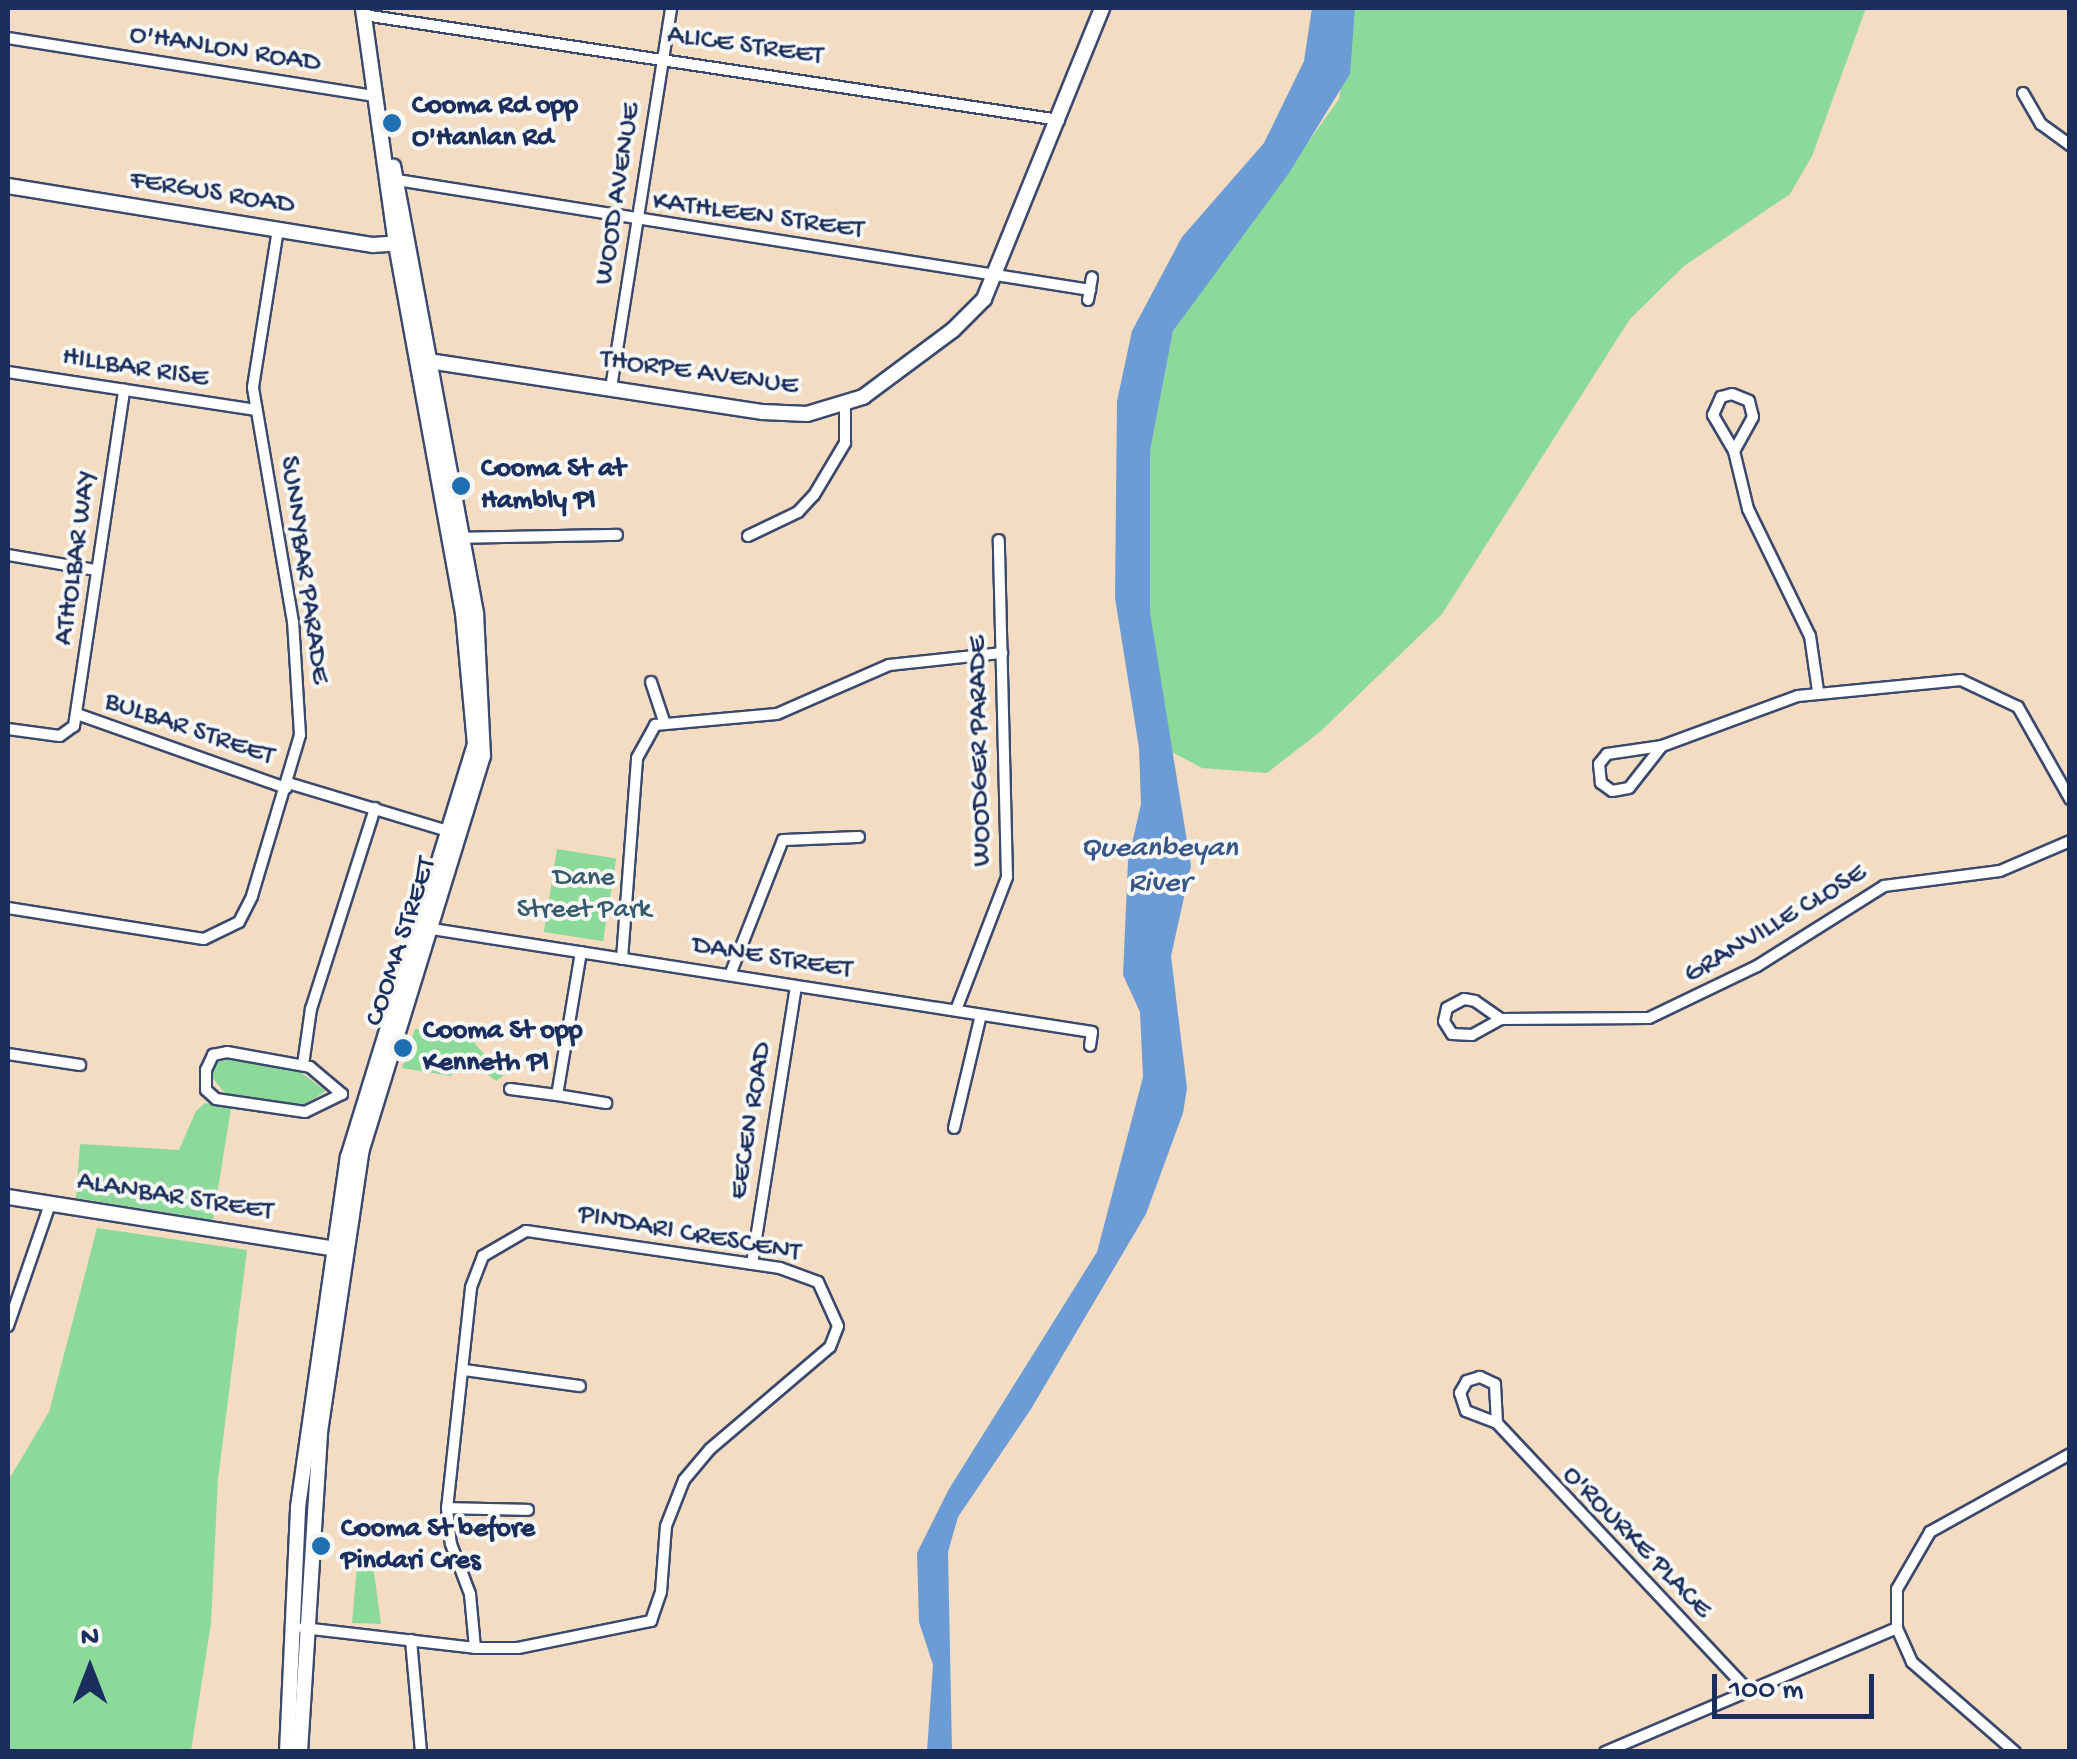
<!DOCTYPE html>
<html>
<head>
<meta charset="utf-8">
<style>
  body { margin:0 }
  #map { position:relative; width:2077px; height:1759px; overflow:hidden; background:#f3dcc1; font-family:"Gochi Hand",sans-serif }
  div>[style] { position:absolute }
  .green>* { inset:0; background:#8bda99; transform-origin:0 0 }
  .water>* { inset:0; background:#6b9cd5 }
  .roads { filter:drop-shadow(2px 0 #3b496d) drop-shadow(-2px 0 #3b496d) drop-shadow(0 2px #3b496d) drop-shadow(0 -2px #3b496d) }
  .street>* { height:10px; margin:-5px; padding:0 5px; transform-origin:5px; border-radius:5px; background:#fff }
  .secondary>* { height:14px; margin:-7px; padding:0 7px; transform-origin:7px; border-radius:7px; background:#fff }
  .dots>* { width:28px; height:28px; translate:-50% -50%; box-sizing:border-box; border:5px solid #f6f6f2; border-radius:50% }
  span { translate:-50% -50%; white-space:nowrap; text-align:center; line-height:1.15; -webkit-text-stroke:8px #f6f6f2; paint-order:stroke }
  .street-label { font-size:28px; color:#1b2f5e }
  .poi-label { font-size:28px; color:#1b2f5e; font-weight:700 }
  .left { translate:0 -50%; text-align:left }
  .park-label { font-size:28px; color:#375a6d }
  .water-label { font-size:30px; color:#375588; font-style:italic }
  .frame { position:absolute; inset:0; border:10px solid #1b2f5e; pointer-events:none }
  .north { position:absolute; left:40px; top:1619px; width:100px; height:100px; -webkit-text-stroke:8px #f6f6f2; paint-order:stroke; rotate:0deg; font-size:28px; font-weight:700; line-height:40px; text-align:center; color:#1b2f5e }
  .north::after { content:''; display:block; margin:auto; width:35px; height:45px; background:#1b2f5e; clip-path:polygon(50% 0,100% 100%,50% 72%,0 100%) }
  .scale { position:absolute; left:1712px; top:1674px; width:162px; height:45px; box-sizing:border-box; border:5px solid #1b2f5e; border-top:0; padding-left:12px; font-size:30px; line-height:35px; white-space:nowrap; color:#1b2f5e; -webkit-text-stroke:8px #f6f6f2; paint-order:stroke }
</style>
</head>
<body>
<div id="map">
  <div class="green">
    <i style="clip-path:polygon(1355px 8px,1866px 8px,1812px 156px,1790px 194px,1684px 266px,1630px 319px,1442px 614px,1321px 731px,1267px 773px,1202px 768px,1170px 751px,1150px 612px,1150px 451px,1173px 331px,1339px 99px)"></i>
    <i style="left:557px;top:849px;width:60px;height:84px;rotate:9deg"></i>
    <i style="clip-path:polygon(415px 1029px,465px 1032px,503px 1076px,496px 1081px,461px 1054px,451px 1076px,402px 1068px)"></i>
    <i style="clip-path:polygon(232px 1058px,296px 1069px,326px 1091px,302px 1106px,227px 1096px,211px 1076px,216px 1063px)"></i>
    <i style="clip-path:polygon(205px 1103px,231px 1108px,213px 1220px,76px 1198px,80px 1144px,179px 1150px,196px 1111px)"></i>
    <i style="clip-path:polygon(97px 1228px,247px 1250px,218px 1479px,211px 1623px,191px 1751px,8px 1751px,8px 1481px,49px 1412px)"></i>
    <i style="clip-path:polygon(373px 1565px,381px 1624px,352px 1623px,357px 1566px)"></i>
  </div>
  <div class="water">
    <i style="clip-path:polygon(1312px 8px,1355px 8px,1350px 74px,1289px 173px,1173px 331px,1150px 451px,1150px 612px,1191px 866px,1171px 956px,1187px 1088px,1183px 1113px,1146px 1214px,1031px 1409px,958px 1517px,948px 1552px,952px 1751px,927px 1751px,933px 1665px,919px 1622px,917px 1553px,949px 1489px,1097px 1252px,1143px 1077px,1140px 1012px,1123px 975px,1128px 861px,1141px 804px,1139px 748px,1115px 598px,1117px 401px,1132px 331px,1182px 237px,1264px 143px,1304px 61px)"></i>
  </div>
  <div class="roads">
    <div class="street">
      <i style="left:364px;top:15px;width:703px;rotate:8.59deg"></i>
      <i style="left:8px;top:38px;width:373px;rotate:9deg"></i>
      <i style="left:2023px;top:93px;width:36px;rotate:60deg"></i>
      <i style="left:2041px;top:124px;width:36px;rotate:36deg"></i>
      <i style="left:397px;top:180px;width:702px;rotate:9.02deg"></i>
      <i style="left:1088px;top:300px;width:23px;rotate:-80deg"></i>
      <i style="left:8px;top:372px;width:251px;rotate:8.7deg"></i>
      <i style="left:611px;top:388px;width:385px;rotate:-81deg"></i>
      <i style="left:1732px;top:394px;width:18px;rotate:22deg"></i>
      <i style="left:1749px;top:401px;width:16px;rotate:76deg"></i>
      <i style="left:1753px;top:417px;width:39px;rotate:119deg"></i>
      <i style="left:1734px;top:451px;width:42px;rotate:-120.3deg"></i>
      <i style="left:1713px;top:415px;width:20px;rotate:-66deg"></i>
      <i style="left:1721px;top:397px;width:11px;rotate:-15deg"></i>
      <i style="left:1734px;top:451px;width:60px;rotate:76.4deg"></i>
      <i style="left:1748px;top:509px;width:141px;rotate:64deg"></i>
      <i style="left:1810px;top:636px;width:56px;rotate:81.7deg"></i>
      <i style="left:748px;top:536px;width:55px;rotate:-25.6deg"></i>
      <i style="left:798px;top:512px;width:23px;rotate:-47deg"></i>
      <i style="left:814px;top:495px;width:61px;rotate:-59.2deg"></i>
      <i style="left:845px;top:443px;width:38px;rotate:-90deg"></i>
      <i style="left:456px;top:538px;width:161px;rotate:-1.1deg"></i>
      <i style="left:8px;top:555px;width:89px;rotate:9.7deg"></i>
      <i style="left:651px;top:682px;width:41px;rotate:71.6deg"></i>
      <i style="left:77px;top:714px;width:222px;rotate:19.5deg"></i>
      <i style="left:8px;top:729px;width:52px;rotate:7.7deg"></i>
      <i style="left:60px;top:736px;width:17px;rotate:-36deg"></i>
      <i style="left:74px;top:726px;width:340px;rotate:-81.5deg"></i>
      <i style="left:1662px;top:746px;width:53px;rotate:128.2deg"></i>
      <i style="left:1629px;top:788px;width:17px;rotate:170deg"></i>
      <i style="left:1612px;top:791px;width:14px;rotate:-144deg"></i>
      <i style="left:1601px;top:783px;width:19px;rotate:-96deg"></i>
      <i style="left:1599px;top:764px;width:13px;rotate:-51deg"></i>
      <i style="left:1607px;top:754px;width:56px;rotate:-8.3deg"></i>
      <i style="left:1662px;top:746px;width:145px;rotate:-20.2deg"></i>
      <i style="left:1798px;top:696px;width:164px;rotate:-5.6deg"></i>
      <i style="left:1961px;top:680px;width:63px;rotate:25.3deg"></i>
      <i style="left:2018px;top:707px;width:106px;rotate:60.5deg"></i>
      <i style="left:288px;top:783px;width:174px;rotate:16.7deg"></i>
      <i style="left:8px;top:908px;width:198px;rotate:9deg"></i>
      <i style="left:204px;top:939px;width:39px;rotate:-26deg"></i>
      <i style="left:239px;top:922px;width:29px;rotate:-63deg"></i>
      <i style="left:252px;top:896px;width:168px;rotate:-73.4deg"></i>
      <i style="left:300px;top:735px;width:113px;rotate:-93.5deg"></i>
      <i style="left:293px;top:622px;width:238px;rotate:-99.7deg"></i>
      <i style="left:253px;top:387px;width:159px;rotate:-81deg"></i>
      <i style="left:432px;top:929px;width:668px;rotate:8.87deg"></i>
      <i style="left:1092px;top:1032px;width:14px;rotate:98deg"></i>
      <i style="left:581px;top:952px;width:145px;rotate:99.5deg"></i>
      <i style="left:557px;top:1095px;width:50px;rotate:9.3deg"></i>
      <i style="left:622px;top:959px;width:202px;rotate:-85.7deg"></i>
      <i style="left:637px;top:758px;width:38px;rotate:-61deg"></i>
      <i style="left:655px;top:725px;width:122px;rotate:-5.2deg"></i>
      <i style="left:777px;top:714px;width:122px;rotate:-23.6deg"></i>
      <i style="left:889px;top:665px;width:114px;rotate:-6.1deg"></i>
      <i style="left:730px;top:975px;width:145px;rotate:-68.6deg"></i>
      <i style="left:783px;top:840px;width:76px;rotate:-2.3deg"></i>
      <i style="left:1464px;top:999px;width:11px;rotate:10deg"></i>
      <i style="left:1475px;top:1001px;width:32px;rotate:35deg"></i>
      <i style="left:1501px;top:1019px;width:33px;rotate:151deg"></i>
      <i style="left:1472px;top:1035px;width:20px;rotate:-177deg"></i>
      <i style="left:1452px;top:1034px;width:15px;rotate:-122deg"></i>
      <i style="left:1444px;top:1021px;width:13px;rotate:-77deg"></i>
      <i style="left:1447px;top:1008px;width:19px;rotate:-28deg"></i>
      <i style="left:956px;top:1010px;width:142px;rotate:-69deg"></i>
      <i style="left:1007px;top:877px;width:337px;rotate:-91.4deg"></i>
      <i style="left:1501px;top:1019px;width:148px;rotate:-0.4deg"></i>
      <i style="left:1649px;top:1018px;width:120px;rotate:-25.7deg"></i>
      <i style="left:1757px;top:966px;width:150px;rotate:-32.2deg"></i>
      <i style="left:1884px;top:886px;width:117px;rotate:-7.4deg"></i>
      <i style="left:2000px;top:871px;width:76px;rotate:-23.2deg"></i>
      <i style="left:227px;top:1052px;width:84px;rotate:10.2deg"></i>
      <i style="left:310px;top:1067px;width:42px;rotate:40.2deg"></i>
      <i style="left:342px;top:1094px;width:41px;rotate:154.1deg"></i>
      <i style="left:305px;top:1112px;width:90px;rotate:-171.7deg"></i>
      <i style="left:216px;top:1099px;width:13px;rotate:-138deg"></i>
      <i style="left:206px;top:1090px;width:20px;rotate:-90deg"></i>
      <i style="left:206px;top:1070px;width:17px;rotate:-65deg"></i>
      <i style="left:213px;top:1055px;width:14px;rotate:-12deg"></i>
      <i style="left:8px;top:1054px;width:73px;rotate:8.7deg"></i>
      <i style="left:303px;top:1065px;width:57px;rotate:-81.9deg"></i>
      <i style="left:311px;top:1009px;width:211px;rotate:-72.3deg"></i>
      <i style="left:510px;top:1089px;width:47px;rotate:7.3deg"></i>
      <i style="left:954px;top:1128px;width:116px;rotate:-76.6deg"></i>
      <i style="left:752px;top:1264px;width:281px;rotate:-81deg"></i>
      <i style="left:8px;top:1326px;width:129px;rotate:-71deg"></i>
      <i style="left:464px;top:1370px;width:117px;rotate:7.9deg"></i>
      <i style="left:1497px;top:1423px;width:39px;rotate:-93deg"></i>
      <i style="left:1495px;top:1384px;width:17px;rotate:-155deg"></i>
      <i style="left:1480px;top:1377px;width:14px;rotate:163deg"></i>
      <i style="left:1467px;top:1381px;width:14px;rotate:120deg"></i>
      <i style="left:1460px;top:1393px;width:19px;rotate:72deg"></i>
      <i style="left:1466px;top:1411px;width:33px;rotate:21deg"></i>
      <i style="left:1497px;top:1423px;width:365px;rotate:46.8deg"></i>
      <i style="left:447px;top:1508px;width:81px;rotate:1.4deg"></i>
      <i style="left:303px;top:1628px;width:173px;rotate:6.6deg"></i>
      <i style="left:475px;top:1648px;width:43px"></i>
      <i style="left:518px;top:1648px;width:136px;rotate:-11.5deg"></i>
      <i style="left:651px;top:1621px;width:31px;rotate:-71deg"></i>
      <i style="left:661px;top:1592px;width:66px;rotate:-85.7deg"></i>
      <i style="left:666px;top:1526px;width:49px;rotate:-68.6deg"></i>
      <i style="left:684px;top:1480px;width:40px;rotate:-50deg"></i>
      <i style="left:710px;top:1449px;width:157px;rotate:-40.4deg"></i>
      <i style="left:830px;top:1347px;width:22px;rotate:-69deg"></i>
      <i style="left:838px;top:1326px;width:48px;rotate:-114.4deg"></i>
      <i style="left:818px;top:1282px;width:40px;rotate:-159.8deg"></i>
      <i style="left:780px;top:1268px;width:257px;rotate:-171.7deg"></i>
      <i style="left:526px;top:1231px;width:50px;rotate:149.8deg"></i>
      <i style="left:483px;top:1256px;width:34px;rotate:111deg"></i>
      <i style="left:471px;top:1288px;width:221px;rotate:96.2deg"></i>
      <i style="left:447px;top:1508px;width:36px;rotate:84deg"></i>
      <i style="left:451px;top:1544px;width:53px;rotate:69.2deg"></i>
      <i style="left:470px;top:1594px;width:54px;rotate:84.7deg"></i>
      <i style="left:411px;top:1640px;width:112px;rotate:84.9deg"></i>
      <i style="left:1605px;top:1752px;width:317px;rotate:-23deg"></i>
      <i style="left:2015px;top:1752px;width:137px;rotate:-138.9deg"></i>
      <i style="left:1912px;top:1662px;width:37px;rotate:-114deg"></i>
      <i style="left:1897px;top:1628px;width:39px;rotate:-90deg"></i>
      <i style="left:1897px;top:1589px;width:66px;rotate:-59.9deg"></i>
      <i style="left:1930px;top:1532px;width:160px;rotate:-29.1deg"></i>
    </div>
    <div class="secondary">
      <i style="left:8px;top:186px;width:370px;rotate:9.2deg"></i>
      <i style="left:373px;top:245px;width:29px;rotate:-4deg"></i>
      <i style="left:422px;top:360px;width:345px;rotate:8.7deg"></i>
      <i style="left:763px;top:412px;width:44px;rotate:2.6deg"></i>
      <i style="left:807px;top:414px;width:59px;rotate:-16.9deg"></i>
      <i style="left:863px;top:397px;width:112px;rotate:-36.7deg"></i>
      <i style="left:953px;top:330px;width:44px;rotate:-45deg"></i>
      <i style="left:984px;top:299px;width:314px;rotate:-67.9deg"></i>
      <i style="left:8px;top:1197px;width:339px;rotate:9deg"></i>
      <i style="left:287px;top:1752px;width:245px;rotate:-87.4deg"></i>
      <i style="left:298px;top:1507px;width:354px;rotate:-81.9deg"></i>
      <i style="left:348px;top:1157px;width:431px;rotate:-72.9deg"></i>
      <i style="left:475px;top:745px;width:133px;rotate:-95.2deg"></i>
      <i style="left:463px;top:613px;width:375px;rotate:-100.3deg"></i>
      <i style="left:396px;top:244px;width:238px;rotate:-98deg"></i>
      <i style="left:300px;top:1752px;width:321px;rotate:-86.4deg"></i>
      <i style="left:320px;top:1432px;width:286px;rotate:-81.6deg"></i>
      <i style="left:362px;top:1149px;width:411px;rotate:-72.9deg"></i>
      <i style="left:483px;top:756px;width:143px;rotate:-92.8deg"></i>
      <i style="left:476px;top:613px;width:454px;rotate:-100.5deg"></i>
    </div>
  </div>
  <div class="dots">
    <i style="left:392px;top:123px;background:#1f6fb2"></i>
    <i style="left:461px;top:486px;background:#1f6fb2"></i>
    <i style="left:403px;top:1048px;background:#1f6fb2"></i>
    <i style="left:321px;top:1546px;background:#1f6fb2"></i>
  </div>
  <div class="street-label">
    <span style="left:745px;top:47px;rotate:8deg">ALICE STREET</span>
    <span style="left:225px;top:50px;rotate:9deg">O'HANLON ROAD</span>
    <span style="left:212px;top:194px;rotate:9deg">FERGUS ROAD</span>
    <span style="left:619px;top:194px;rotate:-81deg">WOOD AVENUE</span>
    <span style="left:758px;top:217px;rotate:8deg">KATHLEEN STREET</span>
    <span style="left:135px;top:369px;rotate:9deg">HILLBAR RISE</span>
    <span style="left:699px;top:374px;rotate:8deg">THORPE AVENUE</span>
    <span style="left:77px;top:558px;rotate:-82deg">ATHOLBAR WAY</span>
    <span style="left:303px;top:570px;rotate:82deg">SUNNYBAR PARADE</span>
    <span style="left:189px;top:730px;rotate:19deg">BULBAR STREET</span>
    <span style="left:981px;top:751px;rotate:-91deg">WOODGER PARADE</span>
    <span style="left:1776px;top:925px;rotate:-31deg">GRANVILLE CLOSE</span>
    <span style="left:402px;top:942px;rotate:-72deg">COOMA STREET</span>
    <span style="left:772px;top:959px;rotate:9deg">DANE STREET</span>
    <span style="left:752px;top:1121px;rotate:-81deg">EECEN ROAD</span>
    <span style="left:175px;top:1198px;rotate:9deg">ALANBAR STREET</span>
    <span style="left:689px;top:1235px;rotate:10deg">PINDARI CRESCENT</span>
    <span style="left:1636px;top:1543px;rotate:46deg">O'ROURKE PLACE</span>
  </div>
  <div class="poi-label">
    <span class="left" style="left:412px;top:123px">Cooma Rd opp<br>O'Hanlan Rd</span>
    <span class="left" style="left:481px;top:486px">Cooma St at<br>Hambly Pl</span>
    <span class="left" style="left:423px;top:1048px">Cooma St opp<br>Kenneth Pl</span>
    <span class="left" style="left:341px;top:1546px">Cooma St before<br>Pindari Cres</span>
  </div>
  <div class="park-label">
    <span style="left:584px;top:895px">Dane<br>Street Park</span>
  </div>
  <div class="water-label">
    <span style="left:1159px;top:867px">Queanbeyan<br>River</span>
  </div>
  <div class="frame"></div>
  <div class="north">N</div>
  <div class="scale">100 m</div>
</div>
</body>
</html>
